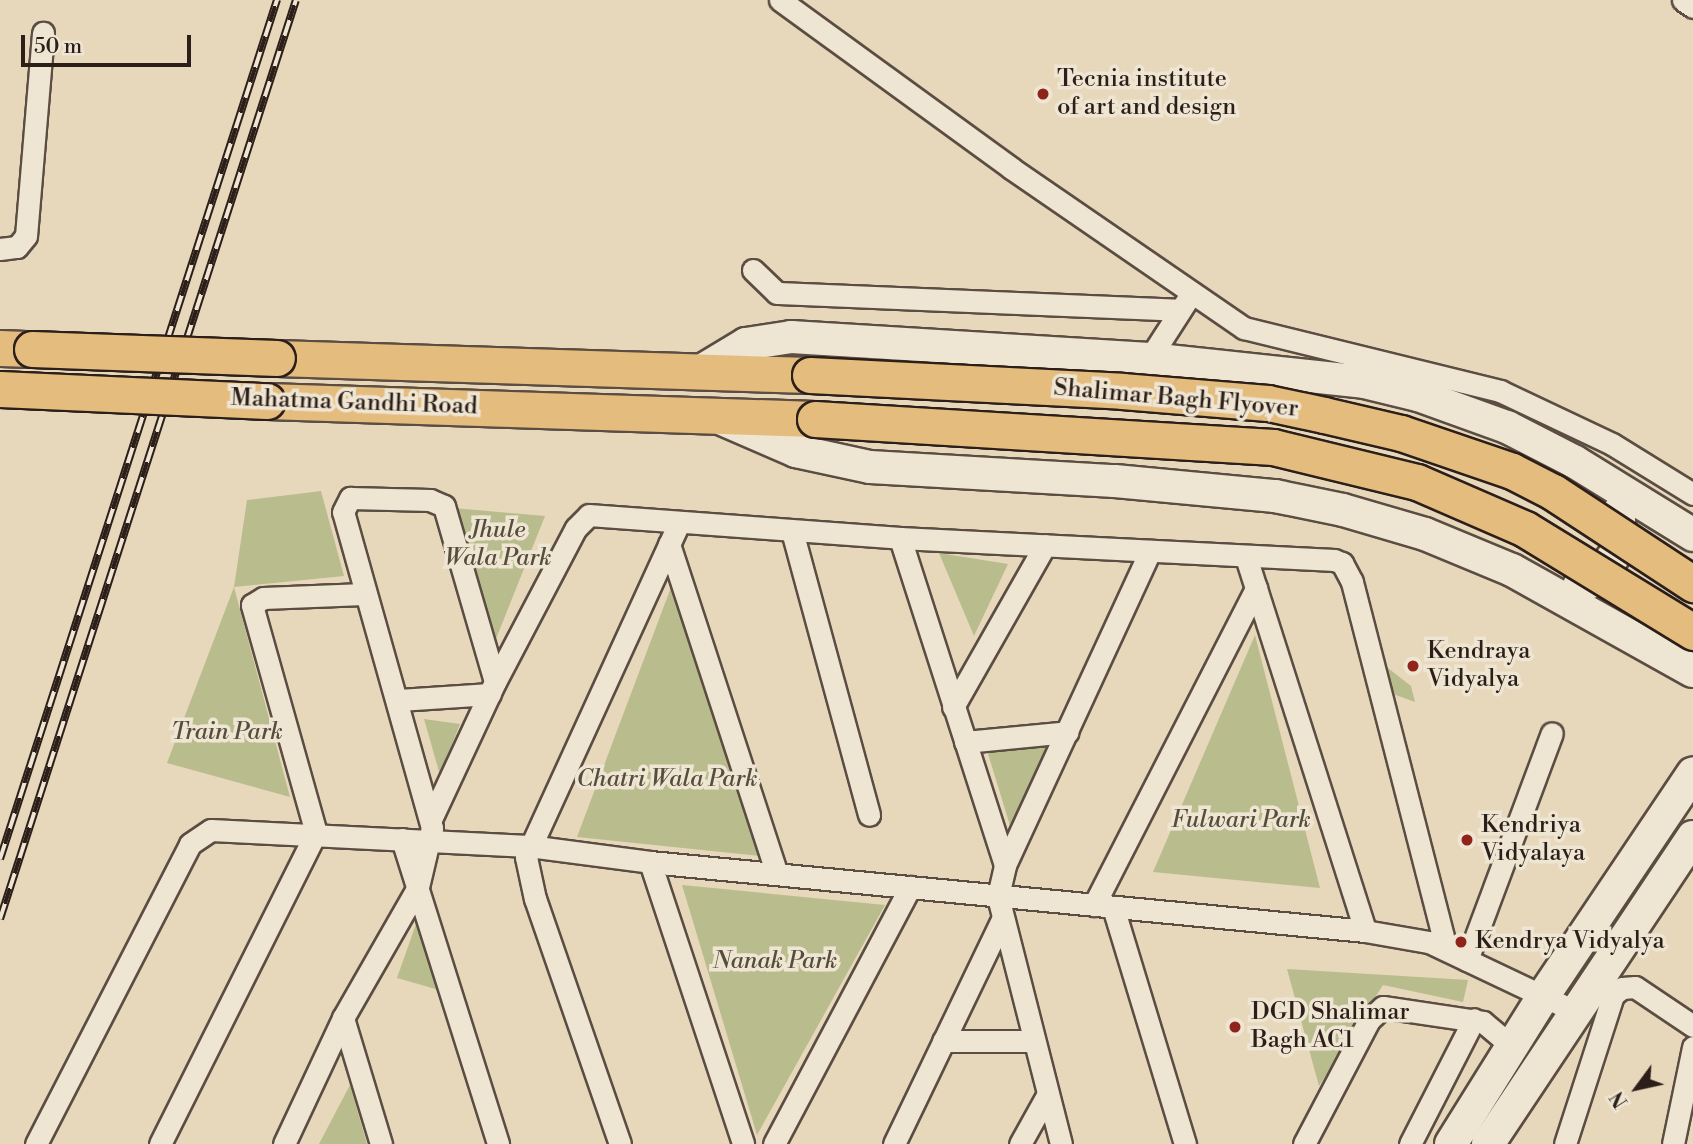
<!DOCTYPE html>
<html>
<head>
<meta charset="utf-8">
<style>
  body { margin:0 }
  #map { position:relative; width:1693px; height:1144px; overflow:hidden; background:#e7d7bb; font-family:"Libre Bodoni",serif }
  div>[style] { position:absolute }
  .green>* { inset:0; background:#b9bd8d }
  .roads { filter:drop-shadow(2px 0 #5b4d42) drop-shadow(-2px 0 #5b4d42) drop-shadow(0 2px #5b4d42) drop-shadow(0 -2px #5b4d42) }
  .street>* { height:21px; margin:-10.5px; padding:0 10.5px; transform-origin:10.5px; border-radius:10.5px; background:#efe5d3 }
  .secondary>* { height:32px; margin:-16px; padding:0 16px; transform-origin:16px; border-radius:16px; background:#efe5d3 }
  .primary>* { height:35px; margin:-17.5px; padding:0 17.5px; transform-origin:17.5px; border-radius:17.5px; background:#e4bc7e }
  .rail>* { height:8px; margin-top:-4px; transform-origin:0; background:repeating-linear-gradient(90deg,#efe5d3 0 16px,#2c1f19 0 32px); box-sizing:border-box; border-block:2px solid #2c1f19 }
  .bridges { filter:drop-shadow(2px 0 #2c1f19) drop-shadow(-2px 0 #2c1f19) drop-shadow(0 2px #2c1f19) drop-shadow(0 -2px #2c1f19) }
  .primary-bridge>* { height:35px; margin:-17.5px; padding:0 17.5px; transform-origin:17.5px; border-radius:17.5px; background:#e4bc7e }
  .dots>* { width:19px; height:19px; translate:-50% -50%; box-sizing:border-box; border:4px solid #efe5d3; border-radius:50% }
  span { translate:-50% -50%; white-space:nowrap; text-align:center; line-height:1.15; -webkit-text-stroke:7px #efe5d3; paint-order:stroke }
  .poi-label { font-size:24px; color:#2c1f19 }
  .left { translate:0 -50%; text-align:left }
  .street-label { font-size:24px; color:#2c1f19 }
  .park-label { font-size:24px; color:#564e3c; font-style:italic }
  .north { position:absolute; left:1602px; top:1053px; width:70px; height:70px; -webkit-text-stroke:5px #efe5d3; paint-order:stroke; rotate:237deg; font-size:19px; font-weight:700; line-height:28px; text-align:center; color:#2c1f19 }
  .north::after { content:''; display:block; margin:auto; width:24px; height:32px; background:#2c1f19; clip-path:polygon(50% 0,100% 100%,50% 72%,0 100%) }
  .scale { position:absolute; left:21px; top:35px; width:170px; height:32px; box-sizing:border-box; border:4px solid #2c1f19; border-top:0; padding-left:9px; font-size:21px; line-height:24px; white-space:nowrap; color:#2c1f19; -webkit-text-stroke:5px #efe5d3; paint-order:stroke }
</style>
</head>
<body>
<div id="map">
  <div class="green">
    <i style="clip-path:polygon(321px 491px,344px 576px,234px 587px,290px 797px,167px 763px,234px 587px,247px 500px)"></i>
    <i style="clip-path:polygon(453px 508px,545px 516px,492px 649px)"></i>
    <i style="clip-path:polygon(939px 553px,1008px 564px,974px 636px)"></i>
    <i style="clip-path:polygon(673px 582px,760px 856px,577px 837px)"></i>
    <i style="clip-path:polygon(1255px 635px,1320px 888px,1153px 872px)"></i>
    <i style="clip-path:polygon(1384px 665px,1411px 686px,1415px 702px,1393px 694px)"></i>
    <i style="clip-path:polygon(424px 719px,460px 724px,440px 775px)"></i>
    <i style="clip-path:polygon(985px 744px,1048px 747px,1012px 832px)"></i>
    <i style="clip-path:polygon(682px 885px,885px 905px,757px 1135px)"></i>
    <i style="clip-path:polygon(416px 924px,439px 990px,397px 978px)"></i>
    <i style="clip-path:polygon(1287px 969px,1468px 980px,1463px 1002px,1383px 985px,1319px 1086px)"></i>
    <i style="clip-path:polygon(350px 1085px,367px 1144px,319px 1144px)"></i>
  </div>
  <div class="roads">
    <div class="street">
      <i style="left:780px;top:0;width:286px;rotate:36deg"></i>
      <i style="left:1011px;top:168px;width:283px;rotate:34.5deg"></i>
      <i style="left:1244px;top:328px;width:264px;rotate:13.8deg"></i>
      <i style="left:1500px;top:391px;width:124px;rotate:25.3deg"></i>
      <i style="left:1612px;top:444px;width:95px;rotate:31.7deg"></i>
      <i style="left:1683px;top:0;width:12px;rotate:35deg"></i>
      <i style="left:0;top:249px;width:17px;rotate:-7deg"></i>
      <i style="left:17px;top:247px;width:14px;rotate:-51deg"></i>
      <i style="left:26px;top:236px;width:204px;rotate:-85.2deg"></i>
      <i style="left:753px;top:270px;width:33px;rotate:44deg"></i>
      <i style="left:777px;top:293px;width:403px;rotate:2.4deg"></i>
      <i style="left:1149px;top:359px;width:70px;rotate:-57.2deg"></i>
      <i style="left:792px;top:531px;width:294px;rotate:74.8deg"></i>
      <i style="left:900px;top:538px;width:343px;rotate:72.2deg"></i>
      <i style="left:669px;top:544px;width:347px;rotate:71.9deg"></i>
      <i style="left:1246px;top:557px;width:392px;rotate:72.3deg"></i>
      <i style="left:399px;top:700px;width:91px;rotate:-3.8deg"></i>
      <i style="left:953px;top:707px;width:186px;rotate:-60.4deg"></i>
      <i style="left:965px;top:742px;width:103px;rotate:-5.5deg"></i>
      <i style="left:432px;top:817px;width:149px;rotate:-65deg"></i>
      <i style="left:495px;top:682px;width:174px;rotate:-62.3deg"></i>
      <i style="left:576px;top:528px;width:18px;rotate:-45deg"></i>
      <i style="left:589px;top:515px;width:312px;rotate:4.2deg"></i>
      <i style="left:900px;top:538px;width:435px;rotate:2.9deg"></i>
      <i style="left:1334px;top:560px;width:9px;rotate:21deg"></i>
      <i style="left:1342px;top:563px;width:21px;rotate:62deg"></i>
      <i style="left:1352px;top:582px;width:379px;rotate:75.6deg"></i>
      <i style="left:402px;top:839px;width:320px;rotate:72.5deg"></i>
      <i style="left:650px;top:862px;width:297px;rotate:71.7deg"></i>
      <i style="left:1094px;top:905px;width:356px;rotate:-62.9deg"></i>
      <i style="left:1113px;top:907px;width:248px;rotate:73.1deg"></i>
      <i style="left:1467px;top:960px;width:242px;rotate:-69.5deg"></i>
      <i style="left:343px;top:1018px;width:132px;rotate:73.2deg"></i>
      <i style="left:943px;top:1041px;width:91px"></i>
      <i style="left:36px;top:1144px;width:337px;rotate:-62.8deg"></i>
      <i style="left:190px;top:844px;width:25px;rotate:-34deg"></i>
      <i style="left:211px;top:830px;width:318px;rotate:2.9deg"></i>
      <i style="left:529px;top:846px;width:122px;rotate:7.5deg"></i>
      <i style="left:650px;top:862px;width:718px;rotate:5.51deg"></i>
      <i style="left:1365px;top:931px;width:65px;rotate:9.8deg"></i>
      <i style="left:1429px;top:942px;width:161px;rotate:25.4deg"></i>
      <i style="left:160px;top:1144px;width:348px;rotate:-63.4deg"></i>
      <i style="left:316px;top:833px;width:237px;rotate:-105.7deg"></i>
      <i style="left:252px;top:605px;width:13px;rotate:-32deg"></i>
      <i style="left:263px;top:598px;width:101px;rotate:-2.3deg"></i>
      <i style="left:284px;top:1144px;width:139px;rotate:-64.9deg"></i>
      <i style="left:343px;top:1018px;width:151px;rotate:-60.2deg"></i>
      <i style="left:418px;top:887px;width:61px;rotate:-76.7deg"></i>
      <i style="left:432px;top:828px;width:328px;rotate:-105.7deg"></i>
      <i style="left:343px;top:512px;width:16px;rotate:-63deg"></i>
      <i style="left:350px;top:498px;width:80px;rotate:1.4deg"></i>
      <i style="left:430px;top:500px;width:15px;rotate:23deg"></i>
      <i style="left:444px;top:506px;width:183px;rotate:73.8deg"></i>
      <i style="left:620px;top:1144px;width:259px;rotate:-109.1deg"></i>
      <i style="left:535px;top:899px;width:43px;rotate:-102.1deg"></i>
      <i style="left:526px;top:857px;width:367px;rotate:-65.4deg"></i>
      <i style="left:774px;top:1144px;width:291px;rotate:-62.1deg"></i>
      <i style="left:894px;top:1144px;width:249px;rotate:-64.3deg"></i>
      <i style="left:1020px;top:1144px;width:57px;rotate:-60.8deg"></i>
      <i style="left:1061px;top:1144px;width:256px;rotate:-104.3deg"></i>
      <i style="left:998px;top:896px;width:32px;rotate:-77deg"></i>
      <i style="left:1005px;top:865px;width:346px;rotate:-65.2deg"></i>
      <i style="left:1304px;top:1144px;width:140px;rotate:-62.3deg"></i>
      <i style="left:1369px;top:1020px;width:19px;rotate:-43deg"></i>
      <i style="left:1383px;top:1007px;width:101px;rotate:8.5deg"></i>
      <i style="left:1483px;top:1022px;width:38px;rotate:40deg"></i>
      <i style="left:1410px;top:1144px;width:140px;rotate:-62.9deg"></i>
      <i style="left:1565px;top:1144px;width:157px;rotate:-72.1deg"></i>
      <i style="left:1613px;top:995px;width:11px;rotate:-38deg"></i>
      <i style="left:1622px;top:988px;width:13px;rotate:-4deg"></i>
      <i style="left:1635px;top:987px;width:70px;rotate:33.9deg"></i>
      <i style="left:1673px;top:1144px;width:99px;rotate:-78.3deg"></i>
    </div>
    <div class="secondary">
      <i style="left:703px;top:370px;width:50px;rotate:-31.2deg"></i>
      <i style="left:746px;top:344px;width:46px;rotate:-8.8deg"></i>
      <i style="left:791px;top:337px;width:359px;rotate:3.5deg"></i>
      <i style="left:1149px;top:359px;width:216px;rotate:6.1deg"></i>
      <i style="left:1364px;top:382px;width:56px;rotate:13.5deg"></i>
      <i style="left:1418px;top:395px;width:95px;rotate:19.8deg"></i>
      <i style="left:1507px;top:427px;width:76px;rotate:27.2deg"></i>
      <i style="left:1575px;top:462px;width:139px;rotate:31.7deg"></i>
      <i style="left:720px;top:418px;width:83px;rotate:23.5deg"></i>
      <i style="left:796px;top:451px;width:76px;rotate:12.2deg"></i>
      <i style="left:870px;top:467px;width:245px;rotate:3.3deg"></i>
      <i style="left:1115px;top:481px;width:161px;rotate:5.4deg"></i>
      <i style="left:1275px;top:496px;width:69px;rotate:11.6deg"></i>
      <i style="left:1343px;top:510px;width:85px;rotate:16.3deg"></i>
      <i style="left:1425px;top:534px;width:94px;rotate:22.5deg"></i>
      <i style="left:1512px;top:570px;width:207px;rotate:29.2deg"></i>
      <i style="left:1579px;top:586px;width:19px;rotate:-18deg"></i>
      <i style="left:1597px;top:580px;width:40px;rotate:-55.1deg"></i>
      <i style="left:1620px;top:547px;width:35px;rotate:-92deg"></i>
      <i style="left:1451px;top:1144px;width:176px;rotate:-58deg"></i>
      <i style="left:1544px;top:995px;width:267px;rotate:-56.1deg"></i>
      <i style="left:1488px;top:1144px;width:369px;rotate:-56.3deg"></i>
    </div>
    <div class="primary">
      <i style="left:0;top:348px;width:32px;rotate:2deg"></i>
      <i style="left:277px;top:358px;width:533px;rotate:1.83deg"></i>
      <i style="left:267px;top:401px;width:548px;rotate:1.88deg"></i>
    </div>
  </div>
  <div class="rail">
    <i style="left:0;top:859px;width:903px;rotate:-72.13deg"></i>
    <i style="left:0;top:919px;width:965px;rotate:-72.15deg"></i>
  </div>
  <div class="bridges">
    <div class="primary-bridge">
      <i style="left:32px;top:349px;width:245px;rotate:2.1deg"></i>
      <i style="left:810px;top:375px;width:312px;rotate:2.9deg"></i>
      <i style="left:1122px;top:391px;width:146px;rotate:4.7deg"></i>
      <i style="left:1268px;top:403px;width:57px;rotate:12.1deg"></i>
      <i style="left:1324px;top:415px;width:79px;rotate:13.2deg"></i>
      <i style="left:1401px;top:433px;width:117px;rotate:18.9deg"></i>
      <i style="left:1512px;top:471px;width:46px;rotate:27.1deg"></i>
      <i style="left:1553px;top:492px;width:168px;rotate:33.3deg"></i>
      <i style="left:0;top:389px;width:267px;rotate:2.6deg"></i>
      <i style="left:815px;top:419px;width:459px;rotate:3.5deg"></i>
      <i style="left:1273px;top:447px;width:148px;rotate:13.7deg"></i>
      <i style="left:1417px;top:482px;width:118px;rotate:23.5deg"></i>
      <i style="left:1525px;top:529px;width:197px;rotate:31.5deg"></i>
    </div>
  </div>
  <div class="dots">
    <i style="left:1043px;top:94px;background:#8f2418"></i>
    <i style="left:1413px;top:666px;background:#8f2418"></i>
    <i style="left:1467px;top:840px;background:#8f2418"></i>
    <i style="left:1461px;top:942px;background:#8f2418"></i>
    <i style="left:1235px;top:1027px;background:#8f2418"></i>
  </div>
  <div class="poi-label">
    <span class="left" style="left:1057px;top:94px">Tecnia institute<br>of art and design</span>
    <span class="left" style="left:1427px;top:666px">Kendraya<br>Vidyalya</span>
    <span class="left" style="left:1481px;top:840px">Kendriya<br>Vidyalaya</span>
    <span class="left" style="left:1475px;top:942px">Kendrya Vidyalya</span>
    <span class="left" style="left:1251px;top:1027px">DGD Shalimar<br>Bagh AC1</span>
  </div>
  <div class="street-label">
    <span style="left:1176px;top:399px;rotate:5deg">Shalimar Bagh Flyover</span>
    <span style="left:354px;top:403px;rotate:2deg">Mahatma Gandhi Road</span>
  </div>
  <div class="park-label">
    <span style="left:498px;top:545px">Jhule<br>Wala Park</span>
    <span style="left:227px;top:733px">Train Park</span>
    <span style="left:667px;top:780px">Chatri Wala Park</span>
    <span style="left:1241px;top:821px">Fulwari Park</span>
    <span style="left:775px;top:962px">Nanak Park</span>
  </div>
  <div class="north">N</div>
  <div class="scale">50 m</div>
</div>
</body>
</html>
